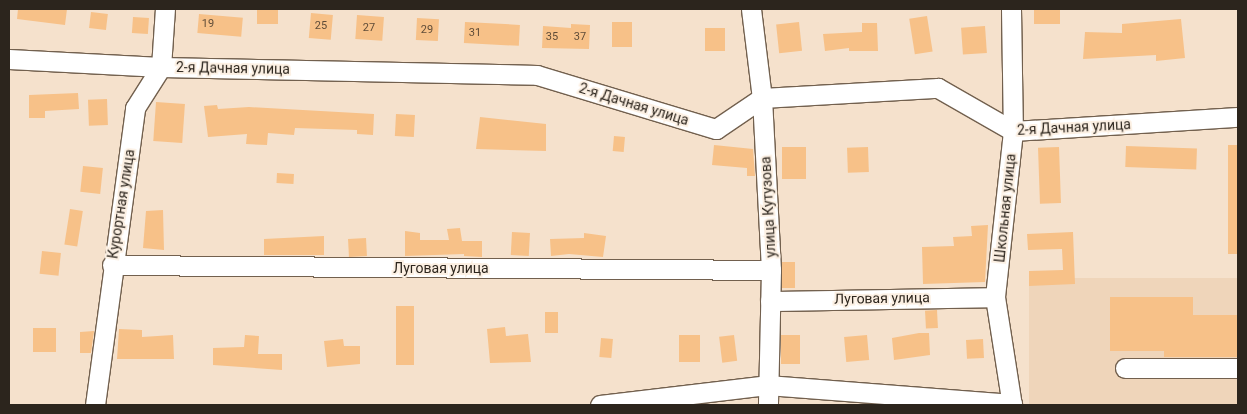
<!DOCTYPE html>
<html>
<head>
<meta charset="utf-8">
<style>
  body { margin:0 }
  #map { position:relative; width:1247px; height:414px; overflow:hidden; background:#f5e1cc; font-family:Roboto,sans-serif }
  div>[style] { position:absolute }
  .built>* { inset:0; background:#efd5ba; transform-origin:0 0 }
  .building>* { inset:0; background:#f7c188; transform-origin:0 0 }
  .roads { filter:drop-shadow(1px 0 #72604e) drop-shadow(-1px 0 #72604e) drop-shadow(0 1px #72604e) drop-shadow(0 -1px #72604e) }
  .minor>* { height:19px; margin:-9.5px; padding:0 9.5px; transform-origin:9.5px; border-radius:9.5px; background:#fff }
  span { translate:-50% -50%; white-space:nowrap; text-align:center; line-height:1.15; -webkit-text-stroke:4px #fcf0e3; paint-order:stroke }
  .number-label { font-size:11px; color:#5f4c38 }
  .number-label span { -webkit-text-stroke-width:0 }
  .street-label { font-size:14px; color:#2c251d }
  .frame { position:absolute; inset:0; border:10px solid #2c251d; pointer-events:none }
</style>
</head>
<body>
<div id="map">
  <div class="built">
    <i style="left:1238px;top:278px;width:127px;height:209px;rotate:90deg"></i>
  </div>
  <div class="building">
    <i style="clip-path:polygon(18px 9px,67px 9px,65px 25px,17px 19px)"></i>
    <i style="left:257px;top:9px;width:21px;height:15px"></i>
    <i style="left:1034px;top:9px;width:26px;height:15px"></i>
    <i style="left:91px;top:12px;width:17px;height:16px;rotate:7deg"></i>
    <i style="left:311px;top:13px;width:22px;height:25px;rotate:5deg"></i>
    <i style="left:199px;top:14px;width:44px;height:19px;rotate:5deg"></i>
    <i style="left:357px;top:15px;width:27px;height:24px;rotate:4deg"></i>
    <i style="left:927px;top:16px;width:36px;height:18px;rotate:81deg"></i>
    <i style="left:133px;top:17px;width:16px;height:16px;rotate:4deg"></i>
    <i style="left:417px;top:18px;width:22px;height:22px;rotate:3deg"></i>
    <i style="clip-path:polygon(1181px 19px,1185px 58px,1156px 61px,1156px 55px,1083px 59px,1085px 32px,1122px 33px,1122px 24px)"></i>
    <i style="left:465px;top:22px;width:55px;height:21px;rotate:3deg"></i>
    <i style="left:612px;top:22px;width:20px;height:25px"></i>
    <i style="left:799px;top:22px;width:29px;height:23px;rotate:84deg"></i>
    <i style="clip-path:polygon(862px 23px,877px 23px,878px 51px,849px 51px,849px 48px,825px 51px,823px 34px,862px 32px)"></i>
    <i style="clip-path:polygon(571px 24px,590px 25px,589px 49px,542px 48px,543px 26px,571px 28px)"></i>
    <i style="left:985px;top:26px;width:27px;height:24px;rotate:86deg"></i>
    <i style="left:705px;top:28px;width:20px;height:23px"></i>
    <i style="clip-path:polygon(78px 93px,79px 109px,45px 111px,45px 118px,29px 118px,29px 95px)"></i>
    <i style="left:107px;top:99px;width:26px;height:19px;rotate:88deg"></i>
    <i style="left:156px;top:102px;width:29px;height:39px;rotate:4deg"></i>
    <i style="clip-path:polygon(217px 105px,218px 109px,249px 107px,374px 114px,373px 135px,357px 134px,357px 130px,295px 128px,294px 135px,268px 133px,267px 145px,246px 144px,247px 134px,208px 137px,204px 106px)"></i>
    <i style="left:396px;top:114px;width:19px;height:22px;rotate:3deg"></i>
    <i style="clip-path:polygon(480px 117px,546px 124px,546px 151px,476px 149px)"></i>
    <i style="left:614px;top:136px;width:11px;height:15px;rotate:5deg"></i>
    <i style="clip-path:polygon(714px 145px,753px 149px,755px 176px,747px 176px,747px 168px,712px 165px)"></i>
    <i style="left:1228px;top:145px;width:10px;height:109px"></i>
    <i style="left:1126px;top:146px;width:71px;height:21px;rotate:2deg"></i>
    <i style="left:806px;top:147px;width:32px;height:24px;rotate:90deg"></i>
    <i style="left:868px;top:147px;width:25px;height:21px;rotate:88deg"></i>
    <i style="left:1059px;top:147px;width:56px;height:21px;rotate:88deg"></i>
    <i style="left:83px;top:166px;width:20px;height:26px;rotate:6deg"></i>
    <i style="left:277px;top:173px;width:17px;height:10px;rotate:3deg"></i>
    <i style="left:70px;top:209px;width:13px;height:36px;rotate:9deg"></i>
    <i style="clip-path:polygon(163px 210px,164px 250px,143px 248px,146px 211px)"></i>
    <i style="clip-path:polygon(988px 225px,985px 282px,923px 284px,922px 247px,954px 246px,953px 237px,972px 236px,971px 226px)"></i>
    <i style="clip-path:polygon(460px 228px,462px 241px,482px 241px,482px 257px,464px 256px,464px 254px,405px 256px,405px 231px,420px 233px,420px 240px,449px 240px,447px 229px)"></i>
    <i style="left:512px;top:232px;width:18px;height:23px;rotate:3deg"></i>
    <i style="clip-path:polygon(1073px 232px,1075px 284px,1029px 286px,1029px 271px,1063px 270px,1062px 249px,1028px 250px,1027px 234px)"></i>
    <i style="clip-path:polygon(584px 233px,606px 236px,603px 257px,569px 254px,551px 256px,550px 239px,584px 238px)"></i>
    <i style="clip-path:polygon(324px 236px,324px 255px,264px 255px,264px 239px)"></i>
    <i style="left:366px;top:238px;width:18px;height:18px;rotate:87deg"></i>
    <i style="left:42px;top:251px;width:19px;height:23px;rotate:6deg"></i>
    <i style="left:782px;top:262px;width:13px;height:26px"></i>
    <i style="clip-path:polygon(1110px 297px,1193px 297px,1193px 315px,1238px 315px,1238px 357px,1164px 357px,1164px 351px,1110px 351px)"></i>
    <i style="left:396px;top:306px;width:18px;height:59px"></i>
    <i style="left:937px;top:310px;width:18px;height:12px;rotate:87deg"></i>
    <i style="left:545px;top:312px;width:13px;height:21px"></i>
    <i style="clip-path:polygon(505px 327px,506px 336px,528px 334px,531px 362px,490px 363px,487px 329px)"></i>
    <i style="left:33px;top:328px;width:23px;height:24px"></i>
    <i style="clip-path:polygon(119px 329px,142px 330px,142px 337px,173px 335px,174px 359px,117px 359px)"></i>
    <i style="clip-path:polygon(94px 331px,91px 353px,80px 353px,80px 332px)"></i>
    <i style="clip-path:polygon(919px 333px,929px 333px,930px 355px,894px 360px,892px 338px)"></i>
    <i style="clip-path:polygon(245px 335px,259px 336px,258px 354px,282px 354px,282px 370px,213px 365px,213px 348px,244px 347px)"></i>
    <i style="left:679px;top:335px;width:21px;height:27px"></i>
    <i style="left:734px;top:335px;width:26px;height:15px;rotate:83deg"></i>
    <i style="left:781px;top:335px;width:19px;height:29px"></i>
    <i style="left:867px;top:335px;width:25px;height:23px;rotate:85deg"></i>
    <i style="left:601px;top:338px;width:12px;height:19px;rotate:5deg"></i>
    <i style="clip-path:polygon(343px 339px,344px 346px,360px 346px,360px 364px,327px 367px,324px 341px)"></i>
    <i style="left:983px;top:339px;width:19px;height:17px;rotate:87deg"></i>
  </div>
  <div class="roads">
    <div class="minor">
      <i style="left:751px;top:9px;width:90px;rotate:83deg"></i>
      <i style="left:762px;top:98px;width:172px;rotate:87deg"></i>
      <i style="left:771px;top:270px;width:135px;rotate:91.3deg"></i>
      <i style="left:1011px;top:9px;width:122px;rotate:89.1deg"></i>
      <i style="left:1013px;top:131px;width:167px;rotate:96.2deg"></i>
      <i style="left:995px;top:297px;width:109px;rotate:81.1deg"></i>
      <i style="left:9px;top:59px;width:152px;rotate:3deg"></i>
      <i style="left:161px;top:67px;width:376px;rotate:1.2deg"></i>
      <i style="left:537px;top:75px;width:187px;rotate:16.8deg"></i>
      <i style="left:716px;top:129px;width:55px;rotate:-34deg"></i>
      <i style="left:762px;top:98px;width:176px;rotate:-3.3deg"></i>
      <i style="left:938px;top:88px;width:86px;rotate:29.8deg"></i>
      <i style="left:1013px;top:131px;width:225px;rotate:-3.6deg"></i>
      <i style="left:112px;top:265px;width:659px;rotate:0.43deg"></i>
      <i style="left:770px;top:301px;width:225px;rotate:-1deg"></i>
      <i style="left:1125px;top:368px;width:113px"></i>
      <i style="left:95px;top:405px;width:300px;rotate:-82.3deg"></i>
      <i style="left:135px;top:108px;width:49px;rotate:-57.6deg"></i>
      <i style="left:161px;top:67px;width:58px;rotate:-86.1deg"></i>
      <i style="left:600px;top:405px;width:168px;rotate:-6.8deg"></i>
      <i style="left:767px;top:385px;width:246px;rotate:4.4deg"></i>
    </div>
  </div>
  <div class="number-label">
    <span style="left:208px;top:24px">19</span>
    <span style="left:321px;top:26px">25</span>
    <span style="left:369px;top:28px">27</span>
    <span style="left:427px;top:30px">29</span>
    <span style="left:475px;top:33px">31</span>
    <span style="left:552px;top:37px">35</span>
    <span style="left:580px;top:37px">37</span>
  </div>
  <div class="street-label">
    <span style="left:233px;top:68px;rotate:1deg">2-я Дачная улица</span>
    <span style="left:634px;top:104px;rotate:17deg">2-я Дачная улица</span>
    <span style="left:1074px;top:127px;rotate:-3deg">2-я Дачная улица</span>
    <span style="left:121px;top:204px;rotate:-81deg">Курортная улица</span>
    <span style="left:768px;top:207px;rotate:-93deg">улица Кутузова</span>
    <span style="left:1005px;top:208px;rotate:-84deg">Школьная улица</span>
    <span style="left:441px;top:268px">Луговая улица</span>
    <span style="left:882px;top:298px;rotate:-1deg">Луговая улица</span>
  </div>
  <div class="frame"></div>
</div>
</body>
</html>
